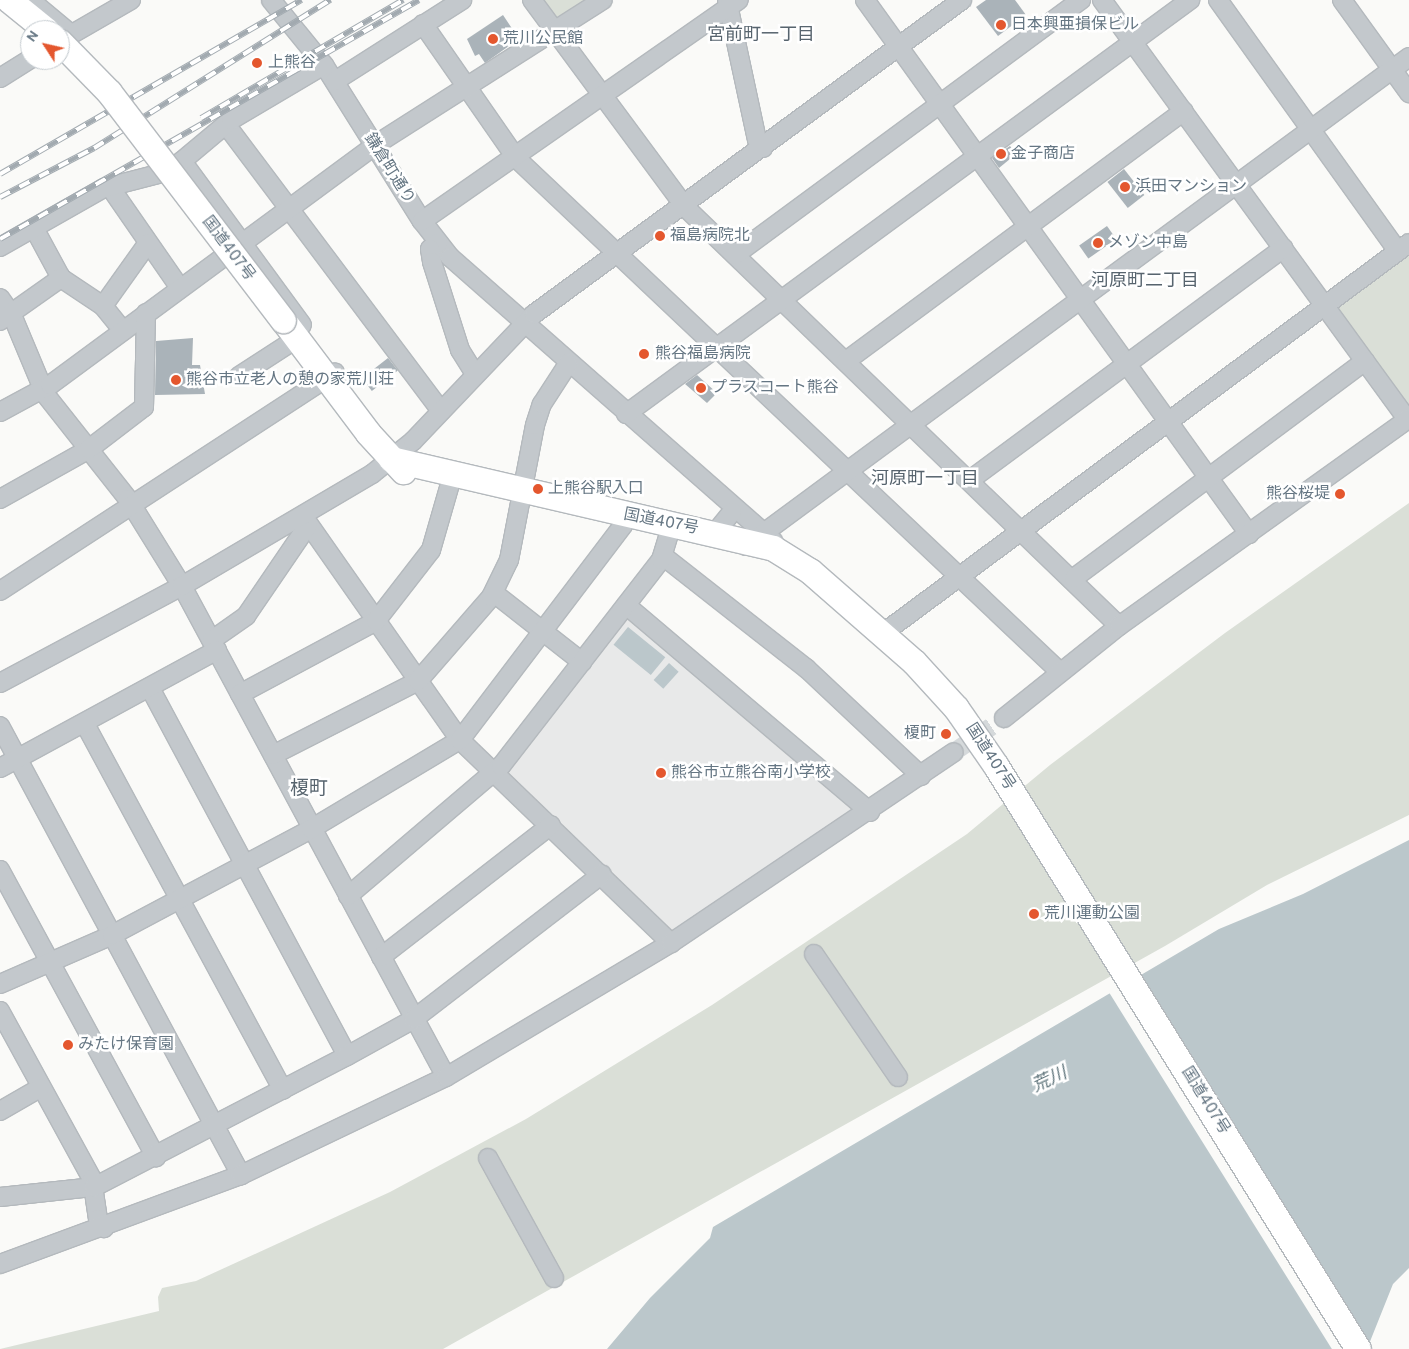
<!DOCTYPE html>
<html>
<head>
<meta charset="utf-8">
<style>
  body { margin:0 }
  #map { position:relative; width:1409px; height:1349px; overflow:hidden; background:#fafaf8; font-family:Overpass,"Noto Sans JP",sans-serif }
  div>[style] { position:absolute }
  .built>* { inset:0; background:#e8e9e9 }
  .green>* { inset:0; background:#dadfd7 }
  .water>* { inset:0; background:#bbc7cb; transform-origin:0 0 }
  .pier>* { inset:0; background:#fafaf8; transform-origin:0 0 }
  .building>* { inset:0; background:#aab3b9; transform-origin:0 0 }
  .minor-tunnel>* { height:18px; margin-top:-9px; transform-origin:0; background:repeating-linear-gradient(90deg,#d5d9db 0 18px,transparent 0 27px) }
  .roads { filter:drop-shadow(1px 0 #b4b9bd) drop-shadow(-1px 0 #b4b9bd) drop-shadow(0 1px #b4b9bd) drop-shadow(0 -1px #b4b9bd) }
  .minor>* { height:18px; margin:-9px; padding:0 9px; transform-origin:9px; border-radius:9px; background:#c3c8cc }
  .highway>* { height:25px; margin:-12.5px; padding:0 12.5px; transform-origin:12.5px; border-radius:12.5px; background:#fff }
  .rail>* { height:5.5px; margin-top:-2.75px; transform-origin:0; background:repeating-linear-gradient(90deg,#fff 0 11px,#a2aab0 0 22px); box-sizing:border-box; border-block:1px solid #a2aab0 }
  .bridges { filter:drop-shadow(1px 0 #b4b9bd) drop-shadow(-1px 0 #b4b9bd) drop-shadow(0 1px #b4b9bd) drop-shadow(0 -1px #b4b9bd) }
  .highway-bridge>* { height:25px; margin:-12.5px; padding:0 12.5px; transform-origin:12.5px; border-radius:12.5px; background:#fff }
  .dots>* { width:14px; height:14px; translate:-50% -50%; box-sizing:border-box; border:2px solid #fff; border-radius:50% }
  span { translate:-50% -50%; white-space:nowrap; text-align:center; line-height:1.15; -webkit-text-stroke:5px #fff; paint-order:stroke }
  .poi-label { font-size:16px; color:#657683 }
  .left { translate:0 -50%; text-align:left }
  .right { translate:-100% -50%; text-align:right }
  .street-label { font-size:16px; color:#657683 }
  .neighbourhood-label { font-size:18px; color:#57646e }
  .water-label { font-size:18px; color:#60757c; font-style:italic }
  .quarter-label { font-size:19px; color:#57646e }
  .north { position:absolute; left:20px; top:20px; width:50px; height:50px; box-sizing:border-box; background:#fff; border:1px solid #c1c8cd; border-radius:50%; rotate:305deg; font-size:14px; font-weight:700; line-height:20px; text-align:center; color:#657683 }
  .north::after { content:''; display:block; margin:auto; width:18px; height:22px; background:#e4572e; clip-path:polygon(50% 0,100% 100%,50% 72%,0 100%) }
</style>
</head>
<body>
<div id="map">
  <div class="built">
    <i style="clip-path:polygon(628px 617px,856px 808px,674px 933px,669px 934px,507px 778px,507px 769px)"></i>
  </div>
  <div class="green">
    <i style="clip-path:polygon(539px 0,593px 0,556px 23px)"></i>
    <i style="clip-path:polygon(1409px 249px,1409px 409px,1332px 306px)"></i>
    <i style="clip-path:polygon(1409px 503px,1409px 815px,1267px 885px,1165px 946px,443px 1349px,0 1349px,159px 1311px,158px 1297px,162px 1288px,196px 1281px,390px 1192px,526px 1119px,712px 1005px,967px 834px,1050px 765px,1225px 633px)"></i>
  </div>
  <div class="water">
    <i style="left:628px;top:627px;width:48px;height:23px;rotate:39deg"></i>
    <i style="left:669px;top:663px;width:13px;height:23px;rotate:42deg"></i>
    <i style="clip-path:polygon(1409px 840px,1409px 1268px,1393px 1284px,1367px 1349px,607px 1349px,650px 1298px,710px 1238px,713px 1227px,1219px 929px,1303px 894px)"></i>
  </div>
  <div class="pier">
    <i style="left:1137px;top:973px;width:442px;height:34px;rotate:58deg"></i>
  </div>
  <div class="building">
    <i style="clip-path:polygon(986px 0,1015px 0,1026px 15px,998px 36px,976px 7px)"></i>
    <i style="clip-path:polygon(503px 15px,519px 39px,485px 63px,479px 54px,475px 56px,467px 39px)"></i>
    <i style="clip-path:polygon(1010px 146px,1016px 154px,999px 168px,992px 158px)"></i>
    <i style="left:1124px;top:169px;width:33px;height:21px;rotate:52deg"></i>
    <i style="left:1107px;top:226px;width:16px;height:34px;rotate:55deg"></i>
    <i style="clip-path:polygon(193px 338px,192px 365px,200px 365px,205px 394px,155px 395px,156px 341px)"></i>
    <i style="left:388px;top:358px;width:16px;height:33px;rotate:52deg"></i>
    <i style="clip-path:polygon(697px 375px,717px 393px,707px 403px,685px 384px)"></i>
  </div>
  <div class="minor-tunnel">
    <i style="left:954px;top:752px;width:60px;rotate:-34.2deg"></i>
  </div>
  <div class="roads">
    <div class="minor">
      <i style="left:30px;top:0;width:53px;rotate:39.7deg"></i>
      <i style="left:271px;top:0;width:84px;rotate:50.8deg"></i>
      <i style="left:324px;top:65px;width:184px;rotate:57.9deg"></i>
      <i style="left:422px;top:221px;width:46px;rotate:52.1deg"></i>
      <i style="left:450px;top:257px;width:430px;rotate:41.3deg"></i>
      <i style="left:532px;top:0;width:257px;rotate:53.5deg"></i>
      <i style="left:685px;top:207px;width:603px;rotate:43.99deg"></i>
      <i style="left:727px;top:0;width:143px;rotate:77.9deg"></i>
      <i style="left:757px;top:140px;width:10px;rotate:53deg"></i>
      <i style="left:865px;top:0;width:658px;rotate:54.28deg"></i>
      <i style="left:1102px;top:0;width:518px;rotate:53.95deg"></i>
      <i style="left:1218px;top:0;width:309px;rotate:54.4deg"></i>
      <i style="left:1342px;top:0;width:115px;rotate:54.2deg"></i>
      <i style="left:423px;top:24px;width:163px;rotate:55.2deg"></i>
      <i style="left:516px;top:158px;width:747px;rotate:43.37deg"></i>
      <i style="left:60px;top:41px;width:82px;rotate:-30deg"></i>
      <i style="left:0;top:78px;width:36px;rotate:-32deg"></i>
      <i style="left:335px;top:81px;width:151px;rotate:-32.5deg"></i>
      <i style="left:227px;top:126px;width:356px;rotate:53.1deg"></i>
      <i style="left:182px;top:161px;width:203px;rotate:53.8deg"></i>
      <i style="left:110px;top:187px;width:123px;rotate:55.3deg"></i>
      <i style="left:422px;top:221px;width:386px;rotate:-34.9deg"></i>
      <i style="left:34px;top:228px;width:57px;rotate:61.6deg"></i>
      <i style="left:61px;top:278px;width:50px;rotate:33.7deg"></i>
      <i style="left:103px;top:306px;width:32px;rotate:51deg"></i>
      <i style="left:438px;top:243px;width:10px;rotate:143deg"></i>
      <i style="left:430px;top:249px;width:13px;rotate:81deg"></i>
      <i style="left:432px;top:262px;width:92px;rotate:72.3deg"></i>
      <i style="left:460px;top:350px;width:28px;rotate:58deg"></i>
      <i style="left:0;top:247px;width:120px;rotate:-29.6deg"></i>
      <i style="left:104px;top:188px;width:56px;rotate:-14.5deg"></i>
      <i style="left:158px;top:174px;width:27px;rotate:-28deg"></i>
      <i style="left:182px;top:161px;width:64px;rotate:-39.9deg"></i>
      <i style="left:231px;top:120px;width:108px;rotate:-30.6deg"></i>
      <i style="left:735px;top:255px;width:430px;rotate:-36.4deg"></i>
      <i style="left:0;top:298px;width:21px;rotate:55deg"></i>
      <i style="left:12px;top:315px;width:86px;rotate:67.3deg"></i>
      <i style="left:45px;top:394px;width:134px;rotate:51.7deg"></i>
      <i style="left:128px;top:499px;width:102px;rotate:58.2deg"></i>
      <i style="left:182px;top:586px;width:557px;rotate:61.73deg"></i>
      <i style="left:103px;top:306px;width:77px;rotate:-54.5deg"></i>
      <i style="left:0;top:321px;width:75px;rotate:-35.2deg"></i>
      <i style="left:846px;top:361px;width:420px;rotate:-36.5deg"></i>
      <i style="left:239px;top:376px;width:57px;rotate:-32.9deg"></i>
      <i style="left:0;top:412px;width:57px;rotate:-28.4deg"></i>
      <i style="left:50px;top:385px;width:404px;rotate:-36.4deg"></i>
      <i style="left:375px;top:145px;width:270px;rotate:-32.5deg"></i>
      <i style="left:626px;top:414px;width:700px;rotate:-36.28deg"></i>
      <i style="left:970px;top:480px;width:390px;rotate:-36.5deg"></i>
      <i style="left:0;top:499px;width:102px;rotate:-29.3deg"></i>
      <i style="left:89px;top:449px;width:69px;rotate:-37.4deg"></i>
      <i style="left:144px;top:407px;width:94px;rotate:-88.8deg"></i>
      <i style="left:303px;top:516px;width:274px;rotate:55deg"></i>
      <i style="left:460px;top:740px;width:293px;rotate:43.9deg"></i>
      <i style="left:715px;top:533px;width:27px;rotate:-51deg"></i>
      <i style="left:746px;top:546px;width:824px;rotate:-36.41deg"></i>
      <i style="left:663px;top:556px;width:182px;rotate:38.1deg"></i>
      <i style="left:806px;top:668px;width:158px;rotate:43.2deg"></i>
      <i style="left:1074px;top:578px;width:363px;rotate:-36.7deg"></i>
      <i style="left:0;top:591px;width:400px;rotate:-33.1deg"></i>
      <i style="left:494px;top:593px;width:112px;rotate:38.1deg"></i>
      <i style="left:626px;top:605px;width:320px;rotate:40.3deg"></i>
      <i style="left:882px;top:634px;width:656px;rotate:-36.57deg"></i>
      <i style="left:212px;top:640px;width:42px;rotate:-35.2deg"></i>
      <i style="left:246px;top:616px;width:110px;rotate:-55.7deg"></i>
      <i style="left:0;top:683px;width:206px;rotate:-28.1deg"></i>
      <i style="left:182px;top:586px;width:221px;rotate:-30.5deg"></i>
      <i style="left:372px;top:474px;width:53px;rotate:-38.8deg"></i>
      <i style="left:413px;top:441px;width:175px;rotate:-46.4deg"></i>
      <i style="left:534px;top:314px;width:531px;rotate:-36.27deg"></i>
      <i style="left:150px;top:688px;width:417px;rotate:61.8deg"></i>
      <i style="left:240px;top:694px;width:154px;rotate:-28.2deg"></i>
      <i style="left:376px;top:621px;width:90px;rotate:-52.2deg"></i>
      <i style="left:431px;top:550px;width:79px;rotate:-73.9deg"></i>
      <i style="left:1004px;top:718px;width:147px;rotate:-38.7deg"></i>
      <i style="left:1119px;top:626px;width:357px;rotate:-35.6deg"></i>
      <i style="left:85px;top:724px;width:416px;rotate:61.6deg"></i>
      <i style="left:0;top:726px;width:510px;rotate:61.78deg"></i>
      <i style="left:273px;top:755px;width:163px;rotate:-27deg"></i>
      <i style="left:418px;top:681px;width:111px;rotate:-49deg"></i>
      <i style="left:491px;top:597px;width:41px;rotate:-64.1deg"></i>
      <i style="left:509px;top:560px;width:137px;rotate:-79.1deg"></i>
      <i style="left:535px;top:425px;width:22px;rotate:-72deg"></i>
      <i style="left:542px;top:404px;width:48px;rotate:-57deg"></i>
      <i style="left:0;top:768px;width:247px;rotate:-28.5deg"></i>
      <i style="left:0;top:870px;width:327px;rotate:61.5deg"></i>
      <i style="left:348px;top:896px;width:201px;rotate:-40.4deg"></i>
      <i style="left:501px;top:766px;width:261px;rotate:-52.2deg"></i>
      <i style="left:661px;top:560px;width:38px;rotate:-73deg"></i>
      <i style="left:814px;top:954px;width:149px;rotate:55.7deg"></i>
      <i style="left:381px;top:957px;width:215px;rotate:-37.8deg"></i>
      <i style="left:0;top:984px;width:122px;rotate:-23.6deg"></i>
      <i style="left:112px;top:935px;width:225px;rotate:-28deg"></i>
      <i style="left:311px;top:829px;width:174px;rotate:-30.9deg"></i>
      <i style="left:460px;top:740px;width:270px;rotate:-52.8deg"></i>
      <i style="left:623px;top:525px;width:10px;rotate:-79deg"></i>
      <i style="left:0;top:1011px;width:192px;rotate:61.3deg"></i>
      <i style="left:92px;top:1179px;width:40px;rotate:81.5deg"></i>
      <i style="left:98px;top:1219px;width:11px;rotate:56deg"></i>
      <i style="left:0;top:1111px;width:46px;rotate:-29.9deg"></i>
      <i style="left:488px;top:1158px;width:137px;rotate:61.2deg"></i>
      <i style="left:0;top:1197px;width:95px;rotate:-6.1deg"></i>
      <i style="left:94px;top:1187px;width:285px;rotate:-27.4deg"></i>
      <i style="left:347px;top:1056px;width:77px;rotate:-28.9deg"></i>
      <i style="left:414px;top:1019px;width:237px;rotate:-37.6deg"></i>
      <i style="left:0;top:1264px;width:257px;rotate:-20.3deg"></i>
      <i style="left:241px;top:1175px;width:227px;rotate:-25.6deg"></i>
      <i style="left:446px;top:1077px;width:262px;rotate:-30.8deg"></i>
      <i style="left:671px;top:943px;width:341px;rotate:-34deg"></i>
    </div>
    <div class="highway">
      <i style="left:9px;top:0;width:48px;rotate:39deg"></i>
      <i style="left:283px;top:320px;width:141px;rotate:53deg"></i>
      <i style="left:368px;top:433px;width:52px;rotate:47.4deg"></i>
      <i style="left:391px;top:459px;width:392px;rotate:13.1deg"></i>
      <i style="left:773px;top:548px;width:44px;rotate:31.9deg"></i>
      <i style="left:810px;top:571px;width:138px;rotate:41.2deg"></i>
      <i style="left:914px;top:662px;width:62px;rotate:47.6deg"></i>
      <i style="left:956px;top:708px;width:70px;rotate:55.4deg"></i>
      <i style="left:996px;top:766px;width:686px;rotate:58.16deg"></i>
    </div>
  </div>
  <div class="rail">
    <i style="left:201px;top:118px;width:234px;rotate:-30.3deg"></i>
    <i style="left:0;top:174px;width:348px;rotate:-30deg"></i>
    <i style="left:0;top:197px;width:106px;rotate:-27.5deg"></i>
    <i style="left:94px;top:148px;width:279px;rotate:-32.1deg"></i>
    <i style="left:0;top:239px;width:482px;rotate:-29.7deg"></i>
  </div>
  <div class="bridges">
    <div class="highway-bridge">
      <i style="left:60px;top:42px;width:70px;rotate:45.6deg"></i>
      <i style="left:109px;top:92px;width:287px;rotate:52.7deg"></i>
    </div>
  </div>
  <div class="dots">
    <i style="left:1001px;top:25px;background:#e4572e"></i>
    <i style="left:493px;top:39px;background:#e4572e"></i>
    <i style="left:257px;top:63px;background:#e4572e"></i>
    <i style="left:1001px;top:154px;background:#e4572e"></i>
    <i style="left:1125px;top:187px;background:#e4572e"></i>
    <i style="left:660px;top:236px;background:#e4572e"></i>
    <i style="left:1098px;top:243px;background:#e4572e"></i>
    <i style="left:644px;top:354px;background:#e4572e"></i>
    <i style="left:176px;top:380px;background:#e4572e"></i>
    <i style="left:701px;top:388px;background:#e4572e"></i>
    <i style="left:538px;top:489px;background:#e4572e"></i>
    <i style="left:1340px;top:494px;background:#e4572e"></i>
    <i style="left:946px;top:734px;background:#e4572e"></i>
    <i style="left:661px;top:773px;background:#e4572e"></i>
    <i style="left:1034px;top:914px;background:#e4572e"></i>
    <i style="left:68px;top:1045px;background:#e4572e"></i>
  </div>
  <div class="poi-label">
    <span class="left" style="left:1011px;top:25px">日本興亜損保ビル</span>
    <span class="left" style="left:503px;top:39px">荒川公民館</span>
    <span class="left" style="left:268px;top:63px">上熊谷</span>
    <span class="left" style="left:1011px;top:154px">金子商店</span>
    <span class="left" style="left:1135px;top:187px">浜田マンション</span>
    <span class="left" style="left:670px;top:236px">福島病院北</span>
    <span class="left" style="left:1108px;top:243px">メゾン中島</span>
    <span class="left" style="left:655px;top:354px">熊谷福島病院</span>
    <span class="left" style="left:186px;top:380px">熊谷市立老人の憩の家荒川荘</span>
    <span class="left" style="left:711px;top:388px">プラスコート熊谷</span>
    <span class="left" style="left:548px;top:489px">上熊谷駅入口</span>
    <span class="right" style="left:1330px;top:494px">熊谷桜堤</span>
    <span class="right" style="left:936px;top:734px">榎町</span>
    <span class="left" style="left:671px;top:773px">熊谷市立熊谷南小学校</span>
    <span class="left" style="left:1044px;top:914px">荒川運動公園</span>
    <span class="left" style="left:78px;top:1045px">みたけ保育園</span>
  </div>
  <div class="street-label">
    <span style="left:389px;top:169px;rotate:58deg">鎌倉町通り</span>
    <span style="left:228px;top:249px;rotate:53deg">国道407号</span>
    <span style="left:661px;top:522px;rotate:11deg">国道407号</span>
    <span style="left:990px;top:757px;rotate:57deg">国道407号</span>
    <span style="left:1205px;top:1101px;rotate:58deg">国道407号</span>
  </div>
  <div class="neighbourhood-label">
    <span style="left:761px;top:36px">宮前町一丁目</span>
    <span style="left:1145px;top:282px">河原町二丁目</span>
    <span style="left:925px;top:480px">河原町一丁目</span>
  </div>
  <div class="water-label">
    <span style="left:1050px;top:1081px;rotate:-25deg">荒川</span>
  </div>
  <div class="quarter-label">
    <span style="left:309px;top:790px">榎町</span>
  </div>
  <div class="north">N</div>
</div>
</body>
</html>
